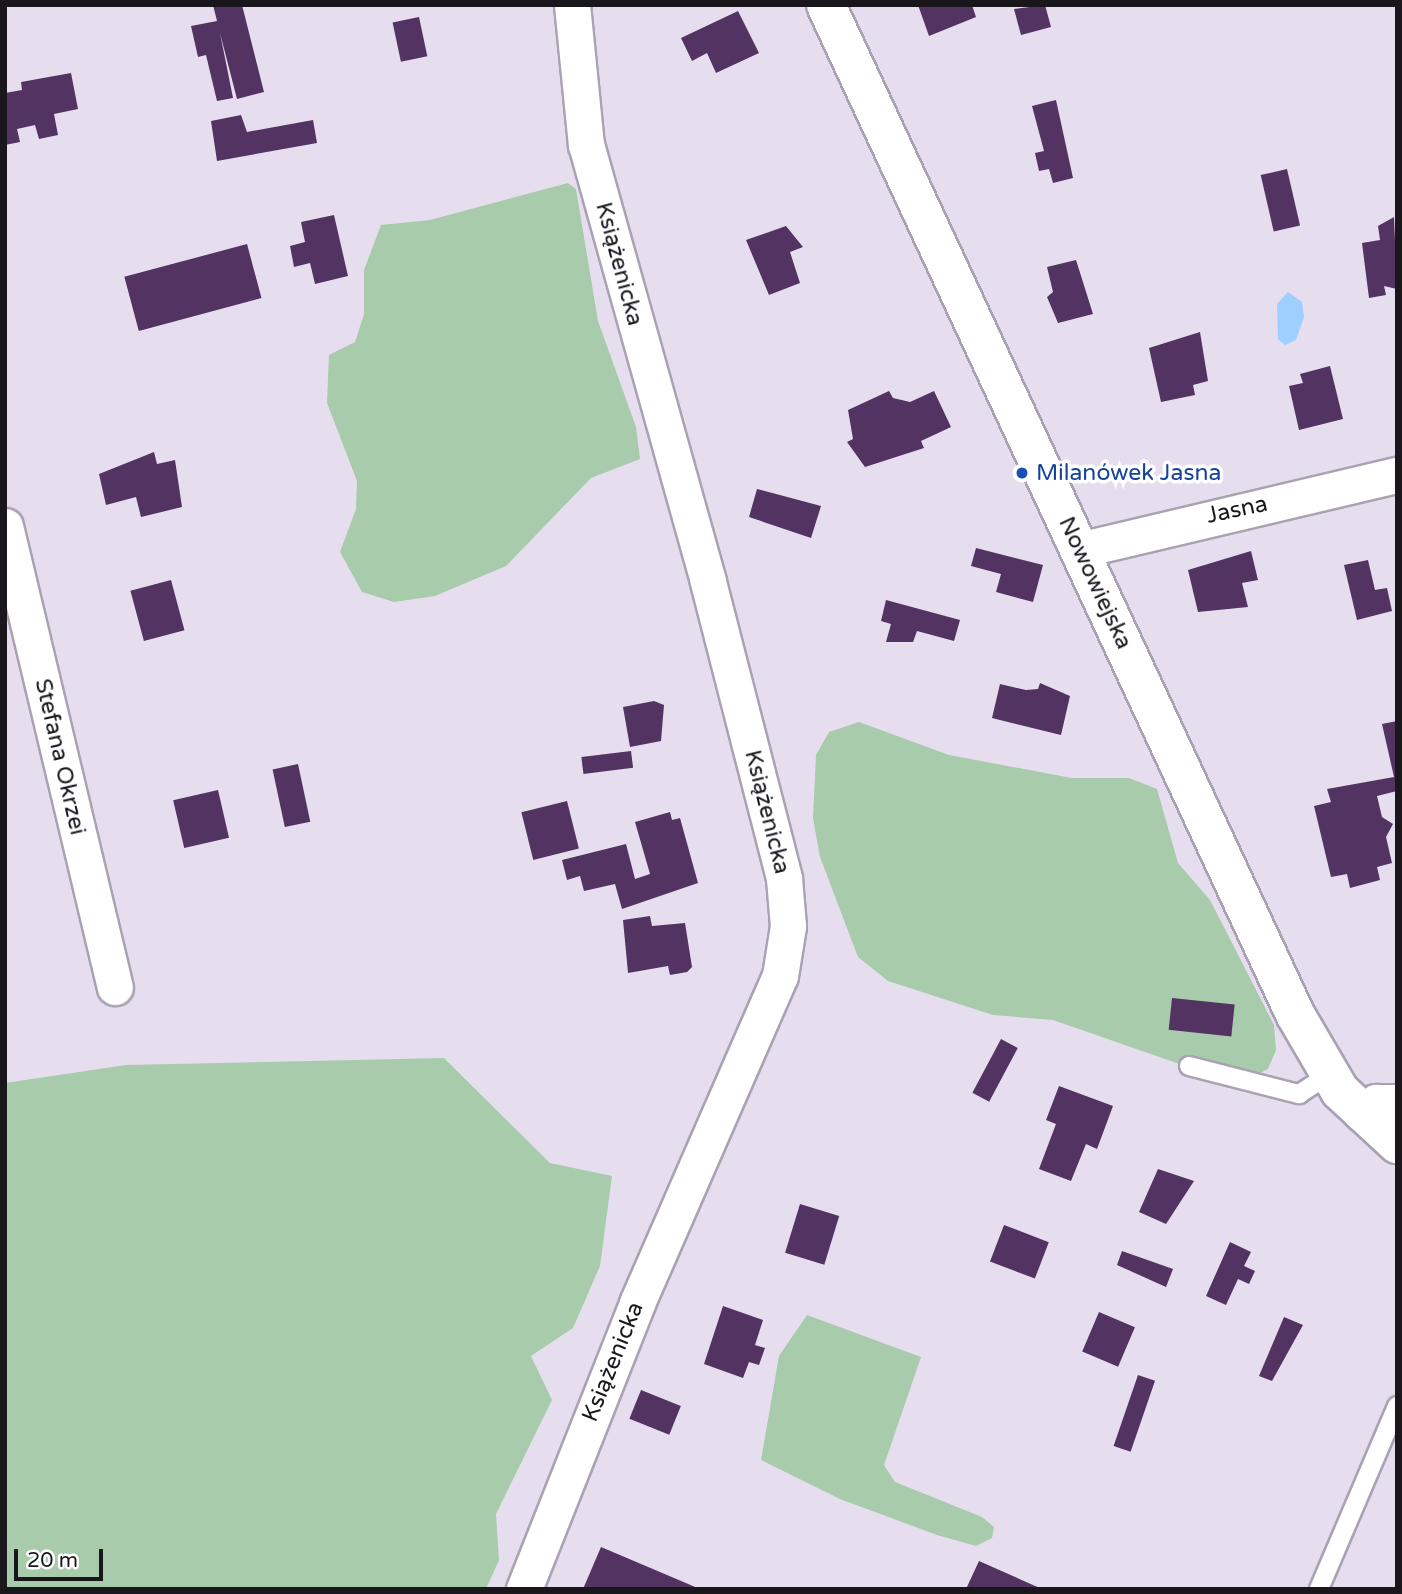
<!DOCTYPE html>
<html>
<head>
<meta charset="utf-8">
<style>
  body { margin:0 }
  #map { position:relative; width:1402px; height:1594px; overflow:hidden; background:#e6deef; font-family:"Varela Round",sans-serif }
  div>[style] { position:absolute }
  .green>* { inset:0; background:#a7cbab }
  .water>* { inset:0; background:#9ecfff }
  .building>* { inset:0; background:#523362; transform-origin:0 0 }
  .roads { filter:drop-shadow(2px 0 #a9a2b2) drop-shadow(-2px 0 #a9a2b2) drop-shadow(0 2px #a9a2b2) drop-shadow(0 -2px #a9a2b2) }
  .lane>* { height:18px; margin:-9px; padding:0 9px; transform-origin:9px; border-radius:9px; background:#fff }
  .street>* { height:35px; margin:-17.5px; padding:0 17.5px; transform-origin:17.5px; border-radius:17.5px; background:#fff }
  .secondary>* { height:38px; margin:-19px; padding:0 19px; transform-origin:19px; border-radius:19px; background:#fff }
  .dots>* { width:19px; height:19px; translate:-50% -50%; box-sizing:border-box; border:4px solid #fff; border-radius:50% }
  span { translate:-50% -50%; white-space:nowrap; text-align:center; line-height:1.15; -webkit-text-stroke:7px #fff; paint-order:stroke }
  .street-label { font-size:23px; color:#19161c }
  .transit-label { font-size:23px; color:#164399 }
  .left { translate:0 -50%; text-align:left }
  .frame { position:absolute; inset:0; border:7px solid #19161c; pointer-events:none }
  .scale { position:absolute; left:14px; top:1549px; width:89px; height:32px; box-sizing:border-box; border:4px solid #19161c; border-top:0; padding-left:9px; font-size:21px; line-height:24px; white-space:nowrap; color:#19161c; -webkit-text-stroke:5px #fff; paint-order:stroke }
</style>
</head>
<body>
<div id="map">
  <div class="green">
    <i style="clip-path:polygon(568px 183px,576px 189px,598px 321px,636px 427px,640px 459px,591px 478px,506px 566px,435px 596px,394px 602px,362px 592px,340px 552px,356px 509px,357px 481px,327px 403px,329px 355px,355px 342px,364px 314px,364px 270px,381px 225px,430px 220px)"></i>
    <i style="clip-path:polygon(859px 722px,949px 755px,1072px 778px,1129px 778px,1157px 789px,1178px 863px,1210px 900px,1274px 1025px,1276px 1050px,1268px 1069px,1246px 1080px,1211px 1075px,1053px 1020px,993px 1015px,888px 981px,858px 957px,820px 857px,813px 818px,816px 755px,829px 732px)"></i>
    <i style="clip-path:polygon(444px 1058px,550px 1163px,612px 1176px,600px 1266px,573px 1328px,531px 1356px,552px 1400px,496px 1514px,499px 1560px,486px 1589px,5px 1589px,5px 1083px,126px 1065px)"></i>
    <i style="clip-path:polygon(807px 1315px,921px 1357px,884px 1465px,895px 1482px,982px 1517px,994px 1527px,992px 1538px,976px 1546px,937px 1535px,840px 1499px,761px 1460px,779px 1356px)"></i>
  </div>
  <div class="water">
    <i style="clip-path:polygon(1288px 292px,1302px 302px,1304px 317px,1296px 340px,1285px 345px,1278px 339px,1277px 304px)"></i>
  </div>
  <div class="building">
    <i style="clip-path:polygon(213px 5px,242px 5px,264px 92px,237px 99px,220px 33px,233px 98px,217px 101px,206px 55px,198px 57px,191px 26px,217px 21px)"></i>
    <i style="clip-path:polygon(918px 5px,972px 5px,976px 17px,929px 36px)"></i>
    <i style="clip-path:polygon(1045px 5px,1051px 27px,1021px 35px,1014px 9px)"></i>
    <i style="clip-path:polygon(738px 11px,759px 53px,716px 73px,707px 53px,692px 61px,681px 38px)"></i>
    <i style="left:419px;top:17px;width:40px;height:27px;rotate:78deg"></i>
    <i style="clip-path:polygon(71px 73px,78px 109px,54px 114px,58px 135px,39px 139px,35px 125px,17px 129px,20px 142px,5px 145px,5px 93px,22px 90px,21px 82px)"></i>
    <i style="clip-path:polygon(1056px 100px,1073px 178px,1053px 183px,1049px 169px,1039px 171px,1035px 153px,1044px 151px,1032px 106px)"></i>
    <i style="clip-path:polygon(241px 115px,247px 132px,313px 120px,317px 143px,217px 161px,211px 121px)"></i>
    <i style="left:1287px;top:169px;width:58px;height:27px;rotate:77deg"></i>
    <i style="clip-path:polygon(334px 215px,348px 276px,315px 284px,310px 263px,294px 267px,290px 246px,305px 242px,301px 222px)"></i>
    <i style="clip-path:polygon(1394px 217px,1397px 289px,1384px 286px,1386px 295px,1369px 298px,1362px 243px,1380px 240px,1378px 226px)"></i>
    <i style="clip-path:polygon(786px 226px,803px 247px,790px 252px,800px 283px,769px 295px,746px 240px)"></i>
    <i style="left:247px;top:244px;width:56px;height:127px;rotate:75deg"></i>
    <i style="clip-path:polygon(1076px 260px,1093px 314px,1058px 323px,1047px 297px,1053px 292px,1047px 267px)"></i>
    <i style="clip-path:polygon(1200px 332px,1208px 381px,1193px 385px,1195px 395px,1161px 402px,1149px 348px)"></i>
    <i style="clip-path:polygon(1330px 366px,1343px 419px,1299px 430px,1289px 386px,1303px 383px,1300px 374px)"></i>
    <i style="clip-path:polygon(889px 391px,893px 398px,910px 402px,934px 391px,951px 427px,921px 441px,924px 448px,865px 467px,847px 442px,853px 439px,848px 410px)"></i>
    <i style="clip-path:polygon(154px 452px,157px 464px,175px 460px,182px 507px,141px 517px,136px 497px,106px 505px,99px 474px)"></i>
    <i style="clip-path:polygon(757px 489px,821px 506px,811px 538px,749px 517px)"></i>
    <i style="clip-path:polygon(976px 548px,1043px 565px,1033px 602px,996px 592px,1001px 574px,971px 566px)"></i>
    <i style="clip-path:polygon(1251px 551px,1258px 580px,1242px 583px,1248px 607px,1198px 612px,1188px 570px)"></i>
    <i style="clip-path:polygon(1368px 560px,1375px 590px,1387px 588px,1392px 611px,1357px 620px,1344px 565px)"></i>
    <i style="left:171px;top:580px;width:52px;height:42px;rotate:75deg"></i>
    <i style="clip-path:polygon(886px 600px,960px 620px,954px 641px,917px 631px,913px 642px,886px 642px,891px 624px,881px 621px)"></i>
    <i style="clip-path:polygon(1040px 683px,1070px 696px,1061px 735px,992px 718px,1000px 684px,1026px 690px,1038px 689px)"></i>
    <i style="clip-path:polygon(654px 701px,664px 705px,661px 741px,630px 747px,623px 707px)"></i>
    <i style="clip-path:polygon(1397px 721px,1397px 791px,1377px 796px,1382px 817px,1393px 824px,1386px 837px,1392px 863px,1377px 867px,1380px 880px,1350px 888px,1347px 874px,1331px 877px,1314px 806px,1331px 802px,1327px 789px,1394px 777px,1382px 724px)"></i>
    <i style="left:631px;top:751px;width:17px;height:50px;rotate:83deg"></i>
    <i style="left:298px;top:764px;width:59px;height:26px;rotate:78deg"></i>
    <i style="left:218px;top:790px;width:49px;height:46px;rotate:77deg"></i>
    <i style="left:567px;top:801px;width:49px;height:47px;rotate:76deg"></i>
    <i style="clip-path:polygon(670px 812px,672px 820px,680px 818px,698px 883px,622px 909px,615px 884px,584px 891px,580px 876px,567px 880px,562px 860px,626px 844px,635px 879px,650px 874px,635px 822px)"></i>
    <i style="clip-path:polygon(650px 916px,652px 926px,685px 923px,692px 967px,687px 972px,670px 975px,668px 966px,628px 973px,623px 920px)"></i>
    <i style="left:1172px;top:998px;width:63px;height:32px;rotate:6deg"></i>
    <i style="left:1001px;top:1039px;width:19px;height:61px;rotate:28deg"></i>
    <i style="clip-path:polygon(1059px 1086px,1113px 1106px,1097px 1149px,1086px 1144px,1071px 1181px,1039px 1169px,1056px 1124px,1046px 1120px)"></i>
    <i style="clip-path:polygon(1158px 1169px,1194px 1181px,1166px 1224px,1139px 1212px)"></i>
    <i style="left:800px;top:1204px;width:41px;height:51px;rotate:17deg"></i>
    <i style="left:1004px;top:1225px;width:48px;height:39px;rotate:21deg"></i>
    <i style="clip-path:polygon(1230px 1242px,1251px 1252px,1244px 1266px,1255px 1271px,1249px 1284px,1238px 1279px,1226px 1305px,1206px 1296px)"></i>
    <i style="clip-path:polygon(1122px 1251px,1173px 1269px,1166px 1287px,1117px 1265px)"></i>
    <i style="clip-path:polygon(723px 1306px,763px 1320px,755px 1345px,765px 1348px,759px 1365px,749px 1362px,743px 1378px,704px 1364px)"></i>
    <i style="left:1099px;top:1312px;width:39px;height:43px;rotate:23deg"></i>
    <i style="clip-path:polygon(1284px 1317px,1303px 1325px,1272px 1381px,1259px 1376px)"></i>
    <i style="left:1138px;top:1375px;width:18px;height:75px;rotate:19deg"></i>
    <i style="left:641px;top:1390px;width:43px;height:31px;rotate:22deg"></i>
    <i style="clip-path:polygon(601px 1547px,700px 1589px,583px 1589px)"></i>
    <i style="clip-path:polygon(979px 1561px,1042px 1589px,966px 1589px)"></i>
  </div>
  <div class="roads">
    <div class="lane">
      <i style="left:1189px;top:1066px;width:114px;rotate:14.3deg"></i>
      <i style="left:1299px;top:1094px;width:35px;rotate:-33deg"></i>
      <i style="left:1319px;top:1589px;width:199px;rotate:-66.9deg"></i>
    </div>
    <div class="street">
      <i style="left:5px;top:526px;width:474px;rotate:76.6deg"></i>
      <i style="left:1079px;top:550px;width:327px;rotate:-13.3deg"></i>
      <i style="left:1361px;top:1113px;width:19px;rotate:-36deg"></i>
      <i style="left:1376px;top:1102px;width:21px"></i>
      <i style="left:524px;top:1589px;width:308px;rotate:-68.4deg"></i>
      <i style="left:637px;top:1303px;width:357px;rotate:-66.4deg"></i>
      <i style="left:780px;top:976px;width:51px;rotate:-80.9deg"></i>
      <i style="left:788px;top:926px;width:48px;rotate:-94.8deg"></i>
      <i style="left:784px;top:878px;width:307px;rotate:-104.4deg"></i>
      <i style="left:708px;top:581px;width:453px;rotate:-105.6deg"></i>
      <i style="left:586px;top:145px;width:141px;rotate:-95.7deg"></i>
    </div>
    <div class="secondary">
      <i style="left:826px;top:5px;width:1113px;rotate:65.07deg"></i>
      <i style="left:1295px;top:1014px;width:89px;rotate:59.7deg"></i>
      <i style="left:1340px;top:1091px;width:78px;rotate:42.9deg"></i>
    </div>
  </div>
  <div class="dots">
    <i style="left:1022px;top:473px;background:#1a4fb4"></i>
  </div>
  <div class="street-label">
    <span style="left:619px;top:264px;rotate:75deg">Książenicka</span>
    <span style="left:1237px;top:510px;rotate:-12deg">Jasna</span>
    <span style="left:1095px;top:583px;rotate:65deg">Nowowiejska</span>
    <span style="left:60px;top:757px;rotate:77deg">Stefana Okrzei</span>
    <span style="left:767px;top:812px;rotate:76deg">Książenicka</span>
    <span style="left:613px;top:1362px;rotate:-68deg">Książenicka</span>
  </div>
  <div class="transit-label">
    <span class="left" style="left:1036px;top:473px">Milanówek Jasna</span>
  </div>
  <div class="frame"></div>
  <div class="scale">20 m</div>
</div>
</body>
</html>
